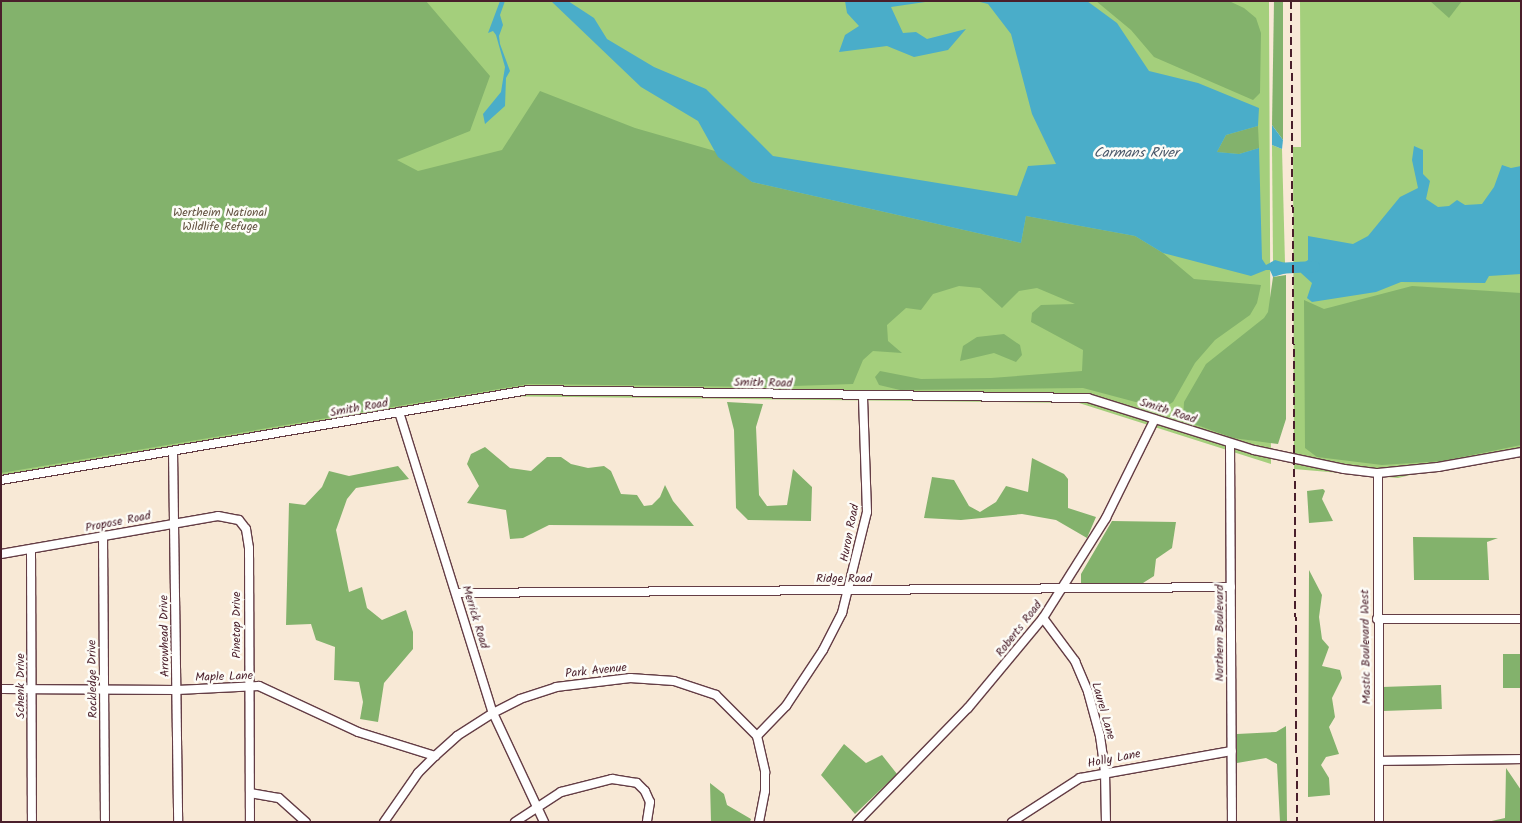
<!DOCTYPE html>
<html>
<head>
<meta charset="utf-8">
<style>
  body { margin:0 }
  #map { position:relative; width:1522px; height:823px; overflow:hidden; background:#f8e9d6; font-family:Kalam,sans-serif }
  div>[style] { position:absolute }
  .green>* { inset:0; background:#a4cf7c }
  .forest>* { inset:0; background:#83b26c; transform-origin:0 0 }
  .water>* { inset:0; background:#4aadc9 }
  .river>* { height:11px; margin:-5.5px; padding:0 5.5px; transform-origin:5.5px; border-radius:5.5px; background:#4aadc9 }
  .roads { filter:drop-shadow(1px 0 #643d45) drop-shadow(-1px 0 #643d45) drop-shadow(0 1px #643d45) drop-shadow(0 -1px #643d45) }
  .minor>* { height:8px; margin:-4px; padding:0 4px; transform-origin:4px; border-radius:4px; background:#fff }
  .rail>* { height:2px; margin-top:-1px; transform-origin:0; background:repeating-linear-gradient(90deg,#4a1f2b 0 8px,transparent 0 12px) }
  span { translate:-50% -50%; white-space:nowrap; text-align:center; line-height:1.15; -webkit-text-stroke:5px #fdfcf7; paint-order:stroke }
  .park-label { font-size:12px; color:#655443 }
  .street-label { font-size:12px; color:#4a1f2b }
  .water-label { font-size:14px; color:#4a586a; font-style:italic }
  .frame { position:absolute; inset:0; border:2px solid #4a1f2b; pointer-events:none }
</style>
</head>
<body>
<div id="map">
  <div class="green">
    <i style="clip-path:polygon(1px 1px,1269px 1px,1271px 464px,1079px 403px,484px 396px,247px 439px,1px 475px)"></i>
    <i style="clip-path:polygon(1300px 1px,1521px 1px,1521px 448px,1398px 478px,1294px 469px,1293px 147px,1301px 147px)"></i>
    <i style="clip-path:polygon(1272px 145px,1282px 149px,1285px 263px,1273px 262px)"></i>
  </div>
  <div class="forest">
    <i style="clip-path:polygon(1px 1px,426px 1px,490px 76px,470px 131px,397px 160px,418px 171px,502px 150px,540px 91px,635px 128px,715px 151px,752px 182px,1021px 243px,1026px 216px,1135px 236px,1163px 253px,1194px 279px,1261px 285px,1257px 303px,1250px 315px,1215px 340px,1195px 363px,1173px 402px,1162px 409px,1083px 388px,900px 390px,879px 385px,875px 377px,880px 371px,921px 379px,991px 378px,1082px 371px,1083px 350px,1031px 322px,1032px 313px,1041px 305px,1075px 304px,1037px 288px,1019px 291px,1002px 308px,980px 288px,959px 286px,933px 294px,921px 310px,906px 308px,887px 325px,888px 341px,902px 353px,873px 351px,863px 360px,853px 384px,764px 387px,528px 384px,1px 473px)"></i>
    <i style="clip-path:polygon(1096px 1px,1229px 1px,1244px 8px,1256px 18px,1261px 33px,1260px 93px,1253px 100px,1154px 57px,1131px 30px)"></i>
    <i style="clip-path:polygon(1274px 1px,1283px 1px,1283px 140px,1272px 125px)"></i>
    <i style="clip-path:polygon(1430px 1px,1462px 1px,1449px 18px)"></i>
    <i style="clip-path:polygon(1258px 126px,1259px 148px,1239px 154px,1217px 152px,1226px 135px)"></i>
    <i style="clip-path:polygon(1286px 275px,1286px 419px,1278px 444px,1233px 438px,1183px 420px,1184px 402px,1206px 364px,1264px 318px,1268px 312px,1273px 277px)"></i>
    <i style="clip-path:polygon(1412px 286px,1521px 293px,1521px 445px,1443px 461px,1382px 465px,1317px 457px,1305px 448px,1304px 300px,1324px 309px)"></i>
    <i style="clip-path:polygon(1004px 334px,1020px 345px,1022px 355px,1016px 362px,994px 353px,960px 361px,963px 346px,977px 337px)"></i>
    <i style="clip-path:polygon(727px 402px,763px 404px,756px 427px,759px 495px,767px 506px,787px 505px,793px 469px,812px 487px,811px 521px,748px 520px,736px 508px,734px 430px)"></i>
    <i style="clip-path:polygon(485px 447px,510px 468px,531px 471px,547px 457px,561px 457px,571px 464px,588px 468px,604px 466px,611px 471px,621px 494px,637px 495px,644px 506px,652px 505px,660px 497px,665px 485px,673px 501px,694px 526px,549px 525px,523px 538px,510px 539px,506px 510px,467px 503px,479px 486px,467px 464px,471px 454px)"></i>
    <i style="clip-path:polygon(1032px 458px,1064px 474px,1068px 479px,1068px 508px,1096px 517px,1087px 538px,1056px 520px,1022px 514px,961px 520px,924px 518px,932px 477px,954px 480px,969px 506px,980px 512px,996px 502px,1006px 486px,1028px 492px)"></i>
    <i style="clip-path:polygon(398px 466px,409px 479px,356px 488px,347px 499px,336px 530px,349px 592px,362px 587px,367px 608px,382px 620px,406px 610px,413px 632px,413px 649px,384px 683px,378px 722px,360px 719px,363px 702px,359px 682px,334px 680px,335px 647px,316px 640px,311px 624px,286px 625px,289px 503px,305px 505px,322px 487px,329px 471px,349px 476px)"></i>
    <i style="clip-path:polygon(1323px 489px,1325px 491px,1322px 499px,1333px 521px,1309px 523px,1307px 491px)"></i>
    <i style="clip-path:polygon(1112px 521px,1176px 522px,1172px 548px,1156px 559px,1154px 576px,1143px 583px,1081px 584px,1081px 574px)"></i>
    <i style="clip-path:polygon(1413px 537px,1498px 538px,1487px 542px,1489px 580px,1414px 580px)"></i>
    <i style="clip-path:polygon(1309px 570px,1322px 595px,1319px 617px,1322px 639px,1329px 647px,1322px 666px,1340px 670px,1342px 678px,1332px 698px,1335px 717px,1329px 727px,1339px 754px,1326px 757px,1321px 765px,1329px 778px,1330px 795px,1308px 797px)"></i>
    <i style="left:1521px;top:654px;width:34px;height:18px;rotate:90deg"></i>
    <i style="left:1441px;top:685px;width:24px;height:59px;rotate:88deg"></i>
    <i style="clip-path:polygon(1286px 726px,1287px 822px,1280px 822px,1277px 764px,1266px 758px,1237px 763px,1237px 734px,1276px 732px)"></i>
    <i style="clip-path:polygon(844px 744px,866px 763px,882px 755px,897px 774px,855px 814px,821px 775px)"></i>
    <i style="clip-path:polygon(1506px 768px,1521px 790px,1521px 822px,1487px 822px,1505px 818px)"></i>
    <i style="clip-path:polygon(710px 783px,724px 794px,727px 805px,751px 819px,750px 822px,711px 822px)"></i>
  </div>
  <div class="water">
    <i style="clip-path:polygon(500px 1px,505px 1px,500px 15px,503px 25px,499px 36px,500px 44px,510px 71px,506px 78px,505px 106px,485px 124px,483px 114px,501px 92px,505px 67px,496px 35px,493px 31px,488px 33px)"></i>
    <i style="clip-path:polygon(551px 1px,568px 1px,594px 18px,607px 39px,654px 67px,706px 89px,773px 156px,1017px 196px,1028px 166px,1056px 164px,1032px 114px,1011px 34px,988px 4px,976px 1px,1087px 1px,1117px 23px,1149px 71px,1198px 83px,1259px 108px,1258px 126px,1226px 135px,1217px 152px,1239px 154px,1259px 148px,1262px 259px,1266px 265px,1275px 260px,1285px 263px,1290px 265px,1290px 272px,1273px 277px,1270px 270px,1266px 270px,1251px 276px,1163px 253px,1135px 236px,1026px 216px,1021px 243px,752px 182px,718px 157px,698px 121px,641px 87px)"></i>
    <i style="clip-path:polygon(845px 1px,932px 1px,891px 7px,903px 33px,916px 32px,927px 39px,966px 29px,948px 50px,914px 57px,887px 46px,839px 52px,845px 35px,859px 26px,847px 13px)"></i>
    <i style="clip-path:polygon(1272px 125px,1283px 140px,1282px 149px,1272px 145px)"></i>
    <i style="clip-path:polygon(1414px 146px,1423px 150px,1423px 174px,1430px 181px,1426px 199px,1438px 207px,1449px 206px,1457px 200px,1465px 205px,1482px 204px,1494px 187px,1502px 165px,1511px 168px,1521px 166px,1521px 274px,1489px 276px,1485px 283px,1401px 282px,1376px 292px,1312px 302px,1307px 298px,1312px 283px,1301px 273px,1301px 265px,1308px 260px,1308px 236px,1353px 244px,1368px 236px,1400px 197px,1418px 188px,1412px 160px)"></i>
  </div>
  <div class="river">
    <i style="left:1275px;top:268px;width:39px;rotate:-3deg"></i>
  </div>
  <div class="roads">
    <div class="minor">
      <i style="left:399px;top:412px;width:315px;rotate:72.7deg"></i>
      <i style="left:493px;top:713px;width:120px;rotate:64.9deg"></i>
      <i style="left:1230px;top:444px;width:378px;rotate:89.7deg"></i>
      <i style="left:173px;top:451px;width:371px;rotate:89.2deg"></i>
      <i style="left:1378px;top:473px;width:349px;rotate:89.8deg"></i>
      <i style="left:1px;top:480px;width:535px;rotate:-9.69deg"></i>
      <i style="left:528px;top:390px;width:560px;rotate:0.82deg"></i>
      <i style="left:1088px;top:398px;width:174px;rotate:17.4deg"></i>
      <i style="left:1254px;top:450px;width:92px;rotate:11.9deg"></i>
      <i style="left:1344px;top:469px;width:34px;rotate:7deg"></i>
      <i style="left:1378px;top:473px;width:60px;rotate:-5.7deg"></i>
      <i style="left:1438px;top:467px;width:84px;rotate:-10.2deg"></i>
      <i style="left:103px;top:536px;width:286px;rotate:89.6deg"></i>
      <i style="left:31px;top:549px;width:273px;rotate:89.8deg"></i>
      <i style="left:1px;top:554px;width:220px;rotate:-9.9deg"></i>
      <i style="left:218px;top:516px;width:21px;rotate:11deg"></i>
      <i style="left:239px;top:520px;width:11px;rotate:52deg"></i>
      <i style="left:246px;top:529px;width:19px;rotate:81deg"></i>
      <i style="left:249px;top:548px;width:274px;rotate:89.8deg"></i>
      <i style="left:456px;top:593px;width:775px;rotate:-0.44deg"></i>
      <i style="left:1043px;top:618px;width:54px;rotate:53.3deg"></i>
      <i style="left:1075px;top:661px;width:34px;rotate:67deg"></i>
      <i style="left:1088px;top:692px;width:46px;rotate:74.7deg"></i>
      <i style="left:1100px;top:736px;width:35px;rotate:82deg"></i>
      <i style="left:1105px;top:771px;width:51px;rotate:88.9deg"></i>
      <i style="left:1377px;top:619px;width:144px"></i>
      <i style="left:1px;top:689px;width:176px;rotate:0.3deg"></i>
      <i style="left:177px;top:690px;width:82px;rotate:-2.8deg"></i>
      <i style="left:259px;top:686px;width:109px;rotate:24.9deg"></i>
      <i style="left:358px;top:732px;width:81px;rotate:17.3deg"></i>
      <i style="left:757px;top:736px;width:42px;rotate:-46deg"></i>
      <i style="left:786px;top:706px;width:67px;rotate:-56.5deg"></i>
      <i style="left:823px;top:650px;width:42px;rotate:-62.8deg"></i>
      <i style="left:842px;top:613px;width:104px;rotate:-76.1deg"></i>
      <i style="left:867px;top:512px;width:117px;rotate:-92deg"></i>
      <i style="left:1379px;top:761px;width:142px;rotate:-0.8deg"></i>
      <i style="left:250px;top:793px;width:29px;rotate:10deg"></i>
      <i style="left:279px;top:798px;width:36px;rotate:42deg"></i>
      <i style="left:384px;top:822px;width:60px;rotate:-55.2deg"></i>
      <i style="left:418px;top:773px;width:24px;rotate:-45deg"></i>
      <i style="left:435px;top:756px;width:30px;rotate:-42deg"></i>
      <i style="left:457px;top:736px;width:43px;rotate:-32.6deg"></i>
      <i style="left:493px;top:713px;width:30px;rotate:-27deg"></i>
      <i style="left:520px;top:699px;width:38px;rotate:-18deg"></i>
      <i style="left:556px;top:687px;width:75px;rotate:-6.9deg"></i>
      <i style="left:630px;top:678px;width:44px;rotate:3.9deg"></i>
      <i style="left:674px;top:681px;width:44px;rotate:18.4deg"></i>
      <i style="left:716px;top:695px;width:58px;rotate:45deg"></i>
      <i style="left:757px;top:736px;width:37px;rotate:77deg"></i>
      <i style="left:765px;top:772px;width:19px;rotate:90deg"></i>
      <i style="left:765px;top:791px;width:32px;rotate:101deg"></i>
      <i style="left:515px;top:822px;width:55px;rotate:-33.1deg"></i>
      <i style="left:561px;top:792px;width:53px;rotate:-14.3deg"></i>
      <i style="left:612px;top:779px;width:25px;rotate:9deg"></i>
      <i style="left:637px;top:783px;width:11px;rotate:45deg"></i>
      <i style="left:645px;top:791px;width:12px;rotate:66deg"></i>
      <i style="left:650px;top:802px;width:20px;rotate:99deg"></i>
      <i style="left:857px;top:822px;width:159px;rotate:-45.8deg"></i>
      <i style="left:968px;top:708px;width:117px;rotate:-50.2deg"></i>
      <i style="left:1043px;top:618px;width:118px;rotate:-57.8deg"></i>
      <i style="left:1106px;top:518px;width:110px;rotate:-63.7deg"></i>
      <i style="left:1012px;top:822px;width:81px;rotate:-32.9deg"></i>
      <i style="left:1080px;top:778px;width:154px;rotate:-10.1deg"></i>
    </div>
  </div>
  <div class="rail">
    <i style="left:1291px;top:1px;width:821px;rotate:89.58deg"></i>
  </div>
  <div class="park-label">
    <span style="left:220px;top:220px">Wertheim National<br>Wildlife Refuge</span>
  </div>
  <div class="street-label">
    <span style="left:763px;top:383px;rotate:1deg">Smith Road</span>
    <span style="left:359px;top:408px;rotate:-10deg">Smith Road</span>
    <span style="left:1168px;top:411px;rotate:18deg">Smith Road</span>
    <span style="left:118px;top:522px;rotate:-11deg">Propose Road</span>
    <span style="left:850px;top:533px;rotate:-79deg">Huron Road</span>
    <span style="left:844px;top:579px">Ridge Road</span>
    <span style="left:475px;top:617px;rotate:73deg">Merrick Road</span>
    <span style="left:237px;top:625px;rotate:-90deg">Pinetop Drive</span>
    <span style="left:1019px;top:629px;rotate:-52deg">Roberts Road</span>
    <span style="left:1220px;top:633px;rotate:-90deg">Northern Boulevard</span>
    <span style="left:165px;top:636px;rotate:-91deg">Arrowhead Drive</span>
    <span style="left:1366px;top:647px;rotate:-91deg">Mastic Boulevard West</span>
    <span style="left:596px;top:671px;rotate:-6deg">Park Avenue</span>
    <span style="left:224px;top:677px;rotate:-2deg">Maple Lane</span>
    <span style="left:93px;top:679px;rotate:-91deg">Rockledge Drive</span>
    <span style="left:21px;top:686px;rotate:-90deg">Schenk Drive</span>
    <span style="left:1103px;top:711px;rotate:74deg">Laurel Lane</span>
    <span style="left:1114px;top:759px;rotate:-11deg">Holly Lane</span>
  </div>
  <div class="water-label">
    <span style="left:1136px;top:153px">Carmans River</span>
  </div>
  <div class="frame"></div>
</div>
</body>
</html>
